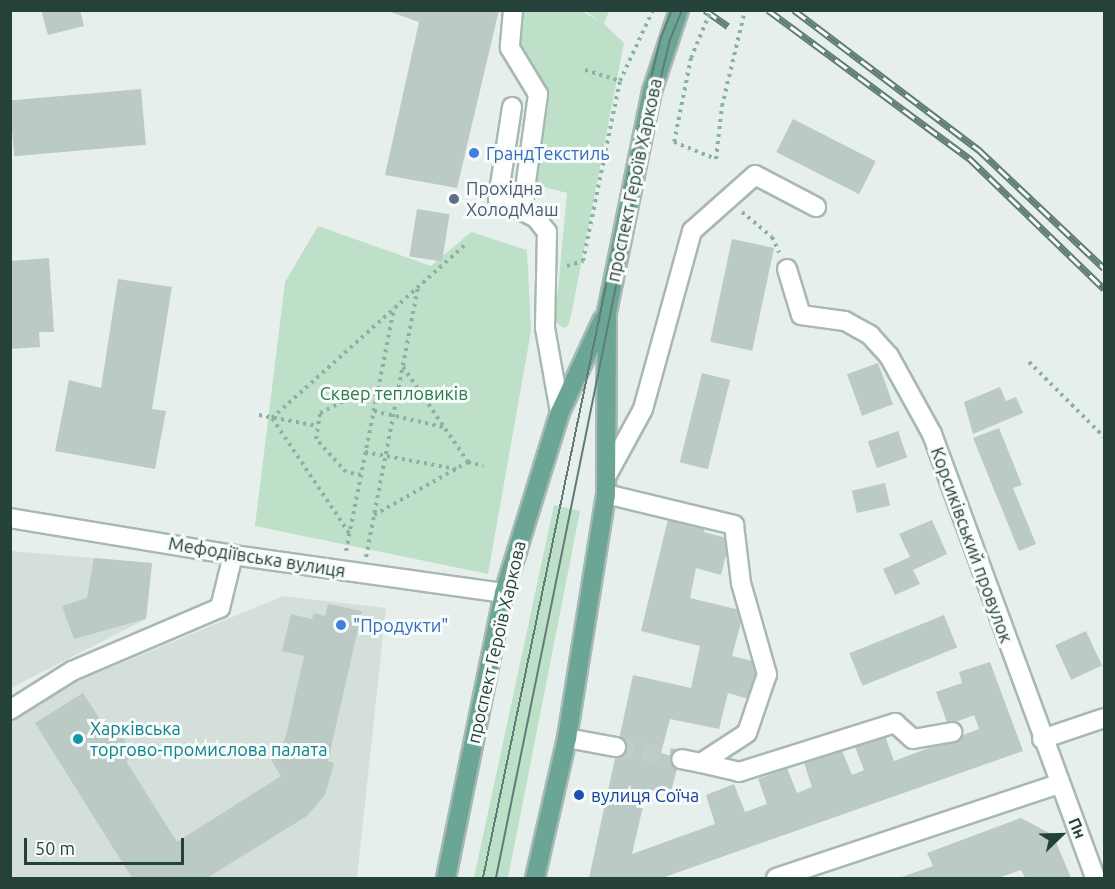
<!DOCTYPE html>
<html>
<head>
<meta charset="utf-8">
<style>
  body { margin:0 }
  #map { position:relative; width:1115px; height:889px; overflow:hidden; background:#e6efeb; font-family:Ubuntu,sans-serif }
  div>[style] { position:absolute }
  .built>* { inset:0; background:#d4dfda }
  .green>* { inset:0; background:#bfe0c8 }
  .building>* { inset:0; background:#bbcac4; transform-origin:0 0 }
  .minor-tunnel>* { height:18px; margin-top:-9px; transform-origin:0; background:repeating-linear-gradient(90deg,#bfccc8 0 18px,transparent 0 27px) }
  .path>* { height:4px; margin-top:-2px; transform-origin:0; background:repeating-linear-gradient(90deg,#86b3a5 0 3px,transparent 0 7.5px) }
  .roads { filter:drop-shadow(2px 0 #a8b8b2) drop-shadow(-2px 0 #a8b8b2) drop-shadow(0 2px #a8b8b2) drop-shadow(0 -2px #a8b8b2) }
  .minor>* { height:18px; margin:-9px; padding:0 9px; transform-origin:9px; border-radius:9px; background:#fff }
  .major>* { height:18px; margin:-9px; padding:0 9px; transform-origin:9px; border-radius:9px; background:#6aa596 }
  .tram>* { height:1.5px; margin:-0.75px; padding:0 0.75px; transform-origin:0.75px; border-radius:0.75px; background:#5f7d75 }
  .rail>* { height:7px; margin-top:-3.5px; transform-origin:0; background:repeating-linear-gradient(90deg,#f7fbf9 0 14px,#5f7d75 0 28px); box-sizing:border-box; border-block:2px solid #5f7d75 }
  .path-bridge>* { height:4px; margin-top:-2px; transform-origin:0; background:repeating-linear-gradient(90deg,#86b3a5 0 3px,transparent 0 7.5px) }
  .dots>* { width:16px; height:16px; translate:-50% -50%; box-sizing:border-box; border:3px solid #f7fbf9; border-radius:50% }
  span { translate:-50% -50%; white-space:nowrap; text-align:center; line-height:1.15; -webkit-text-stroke:6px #f7fbf9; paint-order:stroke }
  .shop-label { font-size:18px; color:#366cbe }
  .left { translate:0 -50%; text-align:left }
  .street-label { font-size:18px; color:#24423a }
  .service-label { font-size:18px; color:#4e5e75 }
  .park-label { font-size:18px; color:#2d7a4b }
  .culture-label { font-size:18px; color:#0d838f }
  .transit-label { font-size:18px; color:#164399 }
  .frame { position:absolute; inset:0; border:12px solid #24423a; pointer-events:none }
  .north { position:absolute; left:1031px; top:805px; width:60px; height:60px; -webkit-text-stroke:4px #f7fbf9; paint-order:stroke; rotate:67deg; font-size:16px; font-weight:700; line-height:24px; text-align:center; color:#24423a }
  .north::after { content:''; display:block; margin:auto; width:21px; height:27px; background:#24423a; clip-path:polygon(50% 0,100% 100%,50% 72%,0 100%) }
  .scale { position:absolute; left:24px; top:838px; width:160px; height:27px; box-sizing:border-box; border:3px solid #24423a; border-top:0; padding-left:8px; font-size:18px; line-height:21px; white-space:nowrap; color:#24423a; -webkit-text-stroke:4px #f7fbf9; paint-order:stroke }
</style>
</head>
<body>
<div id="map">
  <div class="built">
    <i style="clip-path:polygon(11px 551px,152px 563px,146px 619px,11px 688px)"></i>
    <i style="clip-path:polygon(283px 596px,386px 608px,357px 878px,11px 878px,11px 722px,71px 684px)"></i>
  </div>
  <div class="green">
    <i style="clip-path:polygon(507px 11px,582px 11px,600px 22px,586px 11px,609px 11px,604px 24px,624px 43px,571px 316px,568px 326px,563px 328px,555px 321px,567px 193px,520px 181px,535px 83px,505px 31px)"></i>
    <i style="clip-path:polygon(318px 226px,431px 266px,471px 232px,527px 250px,531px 331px,488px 574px,255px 526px,285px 282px)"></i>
    <i style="clip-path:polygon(554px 505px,580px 511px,508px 878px,474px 878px)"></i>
  </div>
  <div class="building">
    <i style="clip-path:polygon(41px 10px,80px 10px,84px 26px,48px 35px)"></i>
    <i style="clip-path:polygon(385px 10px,499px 10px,457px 188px,385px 175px,419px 22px)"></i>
    <i style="left:141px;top:89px;width:56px;height:132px;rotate:85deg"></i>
    <i style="left:793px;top:119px;width:93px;height:37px;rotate:27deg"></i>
    <i style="left:417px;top:209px;width:33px;height:48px;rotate:9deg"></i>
    <i style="left:732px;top:239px;width:43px;height:105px;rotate:12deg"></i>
    <i style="clip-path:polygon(49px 258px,54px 332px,39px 332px,40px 347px,10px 349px,10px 261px)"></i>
    <i style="clip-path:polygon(118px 279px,172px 287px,152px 409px,166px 411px,155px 469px,55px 451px,69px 380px,101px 388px)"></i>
    <i style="left:878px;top:363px;width:44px;height:33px;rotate:70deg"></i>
    <i style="left:702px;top:373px;width:29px;height:92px;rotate:14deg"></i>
    <i style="clip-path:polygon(1000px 387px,1006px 401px,1016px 397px,1023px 413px,973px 434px,964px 402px)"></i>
    <i style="clip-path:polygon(999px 428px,1022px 485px,1013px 488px,1036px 544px,1019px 551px,973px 438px)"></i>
    <i style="left:898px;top:431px;width:28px;height:32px;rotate:71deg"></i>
    <i style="left:885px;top:483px;width:23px;height:34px;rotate:77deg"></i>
    <i style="clip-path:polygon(669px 515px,706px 523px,704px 532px,730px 539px,721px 575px,696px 568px,690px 598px,744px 611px,732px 656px,761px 663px,752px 700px,728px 693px,719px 729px,670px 719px,661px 753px,680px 758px,670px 795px,647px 789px,632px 854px,715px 824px,706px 795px,734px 784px,745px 812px,767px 804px,758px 779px,787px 768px,797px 793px,812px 787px,804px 763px,841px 748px,852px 775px,864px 770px,855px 747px,885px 736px,894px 761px,979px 729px,974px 715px,948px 725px,936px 692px,962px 683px,959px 672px,990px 662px,1023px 751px,662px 878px,589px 878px,633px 675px,691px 688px,700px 646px,641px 631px)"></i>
    <i style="clip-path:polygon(932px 520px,947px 554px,913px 570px,920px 584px,895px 595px,883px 569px,910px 557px,899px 534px)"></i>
    <i style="clip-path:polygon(94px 558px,152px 563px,146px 619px,74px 639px,62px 606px,87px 598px)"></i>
    <i style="clip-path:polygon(328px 604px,362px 611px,328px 761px,334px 763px,325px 795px,307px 816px,207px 878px,132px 878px,35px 723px,83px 693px,114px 741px,122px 736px,134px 756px,126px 761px,177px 842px,281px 776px,271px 760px,273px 753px,278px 754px,286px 736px,304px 656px,282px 651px,291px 614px,312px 619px,314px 613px,325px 616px)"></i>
    <i style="left:944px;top:615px;width:35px;height:102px;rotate:68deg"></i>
    <i style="left:1086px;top:631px;width:38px;height:34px;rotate:65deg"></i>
    <i style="clip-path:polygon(1021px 818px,1053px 835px,1071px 878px,1025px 878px,1021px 870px,998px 878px,899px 878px,933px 866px,927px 853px)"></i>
  </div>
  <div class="minor-tunnel">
    <i style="left:616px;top:747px;width:66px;rotate:10.5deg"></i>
  </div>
  <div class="path">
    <i style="left:691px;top:58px;width:86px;rotate:101.4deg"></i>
    <i style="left:674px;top:142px;width:45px;rotate:22deg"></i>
    <i style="left:716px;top:159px;width:53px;rotate:-83.5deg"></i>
    <i style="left:722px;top:106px;width:99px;rotate:-76.5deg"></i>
    <i style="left:585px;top:70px;width:37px;rotate:17deg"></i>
    <i style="left:742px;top:212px;width:39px;rotate:40deg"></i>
    <i style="left:772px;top:237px;width:17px;rotate:65deg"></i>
    <i style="left:567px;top:266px;width:17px;rotate:-17deg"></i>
    <i style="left:583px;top:261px;width:184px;rotate:-78.4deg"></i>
    <i style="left:620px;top:81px;width:78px;rotate:-65.1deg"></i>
    <i style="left:1029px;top:362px;width:106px;rotate:45deg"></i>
    <i style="left:403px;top:367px;width:115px;rotate:55.6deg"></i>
    <i style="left:374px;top:411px;width:71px;rotate:13.1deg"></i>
    <i style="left:259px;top:415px;width:60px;rotate:10.6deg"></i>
    <i style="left:365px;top:452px;width:93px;rotate:10.6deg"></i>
    <i style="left:361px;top:475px;width:15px;rotate:-169deg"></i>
    <i style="left:346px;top:472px;width:45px;rotate:-132.3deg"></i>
    <i style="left:316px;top:439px;width:26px;rotate:-81deg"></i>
    <i style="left:320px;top:413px;width:49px;rotate:-26.6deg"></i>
    <i style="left:364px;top:391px;width:13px;rotate:13deg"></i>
    <i style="left:374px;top:515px;width:108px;rotate:-29.4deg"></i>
    <i style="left:468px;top:462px;width:16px;rotate:14deg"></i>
    <i style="left:349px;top:533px;width:138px;rotate:-123.8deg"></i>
    <i style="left:272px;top:418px;width:262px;rotate:-41.9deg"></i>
    <i style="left:346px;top:551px;width:248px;rotate:-78.8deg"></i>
    <i style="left:366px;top:557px;width:275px;rotate:-79.1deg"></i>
  </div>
  <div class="roads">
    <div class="minor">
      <i style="left:513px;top:10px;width:38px;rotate:95deg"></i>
      <i style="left:510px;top:48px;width:54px;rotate:58.7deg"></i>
      <i style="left:538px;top:94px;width:118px;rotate:97.8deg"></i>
      <i style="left:512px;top:107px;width:93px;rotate:98.7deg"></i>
      <i style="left:498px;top:199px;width:42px;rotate:26.6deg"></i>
      <i style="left:536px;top:218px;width:18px;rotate:52deg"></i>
      <i style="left:547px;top:232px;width:96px;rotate:91.2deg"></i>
      <i style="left:545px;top:328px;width:85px;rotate:79.9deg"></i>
      <i style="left:787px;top:269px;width:48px;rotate:73.1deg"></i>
      <i style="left:801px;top:315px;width:44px;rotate:7.8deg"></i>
      <i style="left:845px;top:321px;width:29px;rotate:29deg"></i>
      <i style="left:870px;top:335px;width:28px;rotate:48deg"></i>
      <i style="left:889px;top:356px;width:89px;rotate:61.1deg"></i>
      <i style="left:932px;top:434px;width:473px;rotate:69.8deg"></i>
      <i style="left:606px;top:477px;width:77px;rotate:-61.4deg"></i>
      <i style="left:643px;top:409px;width:185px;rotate:-74.6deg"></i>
      <i style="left:692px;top:231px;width:84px;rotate:-41.6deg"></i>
      <i style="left:755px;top:175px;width:69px;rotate:27.7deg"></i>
      <i style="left:606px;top:494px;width:132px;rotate:13.6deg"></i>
      <i style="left:734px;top:525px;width:58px;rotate:83.1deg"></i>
      <i style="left:741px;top:583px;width:95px;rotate:74.1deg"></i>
      <i style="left:767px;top:674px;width:62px;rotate:108.7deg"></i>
      <i style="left:747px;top:733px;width:55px;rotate:146.9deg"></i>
      <i style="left:701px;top:763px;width:20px;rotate:-169deg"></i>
      <i style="left:10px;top:518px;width:226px;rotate:9.4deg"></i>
      <i style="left:233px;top:555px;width:274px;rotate:8deg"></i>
      <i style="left:10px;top:710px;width:73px;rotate:-32.2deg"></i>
      <i style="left:72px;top:671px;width:161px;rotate:-23.1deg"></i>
      <i style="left:220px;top:608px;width:55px;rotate:-76.2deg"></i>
      <i style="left:567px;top:738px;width:50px;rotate:10.4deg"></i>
      <i style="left:1042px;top:739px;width:65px;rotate:-18.7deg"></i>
      <i style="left:701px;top:763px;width:39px;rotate:13deg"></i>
      <i style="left:739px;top:772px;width:164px;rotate:-17.4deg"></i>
      <i style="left:895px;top:723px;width:24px;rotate:42deg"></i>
      <i style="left:913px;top:739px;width:40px;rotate:-10deg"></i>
      <i style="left:776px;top:878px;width:298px;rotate:-18.4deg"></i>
    </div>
    <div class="major">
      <i style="left:446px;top:878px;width:291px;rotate:-78.5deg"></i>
      <i style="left:504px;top:593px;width:189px;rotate:-72.8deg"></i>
      <i style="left:560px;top:412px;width:102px;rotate:-65.2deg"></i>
      <i style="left:535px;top:878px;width:144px;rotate:-77.1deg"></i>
      <i style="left:567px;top:738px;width:247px;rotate:-80.9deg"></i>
      <i style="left:606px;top:494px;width:182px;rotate:-89.7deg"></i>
      <i style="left:607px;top:312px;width:226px;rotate:-78.5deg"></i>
      <i style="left:652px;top:91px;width:85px;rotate:-71.6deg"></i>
    </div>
  </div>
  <div class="tram">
    <i style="left:483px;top:878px;width:753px;rotate:-78.27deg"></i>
    <i style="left:636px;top:141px;width:107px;rotate:-76.5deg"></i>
    <i style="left:661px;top:37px;width:29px;rotate:-68deg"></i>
    <i style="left:496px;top:878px;width:750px;rotate:-78.54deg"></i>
    <i style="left:645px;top:143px;width:106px;rotate:-76.4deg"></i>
    <i style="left:670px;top:40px;width:32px;rotate:-68deg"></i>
  </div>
  <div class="rail">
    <i style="left:705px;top:10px;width:28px;rotate:35deg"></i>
    <i style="left:768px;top:10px;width:250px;rotate:36.4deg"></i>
    <i style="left:969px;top:158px;width:188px;rotate:44.1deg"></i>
    <i style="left:794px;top:10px;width:231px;rotate:37.1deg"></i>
    <i style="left:978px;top:149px;width:173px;rotate:43.4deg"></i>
  </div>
  <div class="path-bridge">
    <i style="left:691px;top:58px;width:52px;rotate:-67.4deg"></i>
  </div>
  <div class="dots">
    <i style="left:474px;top:153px;background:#3f7fe0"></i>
    <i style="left:454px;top:199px;background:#5c6f8a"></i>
    <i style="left:341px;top:625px;background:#3f7fe0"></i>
    <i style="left:78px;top:739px;background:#0f9aa8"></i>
    <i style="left:579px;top:795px;background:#1a4fb4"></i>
  </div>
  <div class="shop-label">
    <span class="left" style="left:486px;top:153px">ГрандТекстиль</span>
    <span class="left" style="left:353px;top:625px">"Продукти"</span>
  </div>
  <div class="street-label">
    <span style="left:634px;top:180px;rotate:-78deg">проспект Героїв Харкова</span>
    <span style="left:972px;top:545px;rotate:70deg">Корсиківський провулок</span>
    <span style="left:257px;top:557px;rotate:9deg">Мефодіївська вулиця</span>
    <span style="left:496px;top:642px;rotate:-77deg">проспект Героїв Харкова</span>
  </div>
  <div class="service-label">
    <span class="left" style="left:466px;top:199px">Прохідна<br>ХолодМаш</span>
  </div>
  <div class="park-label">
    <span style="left:394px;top:393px">Сквер тепловиків</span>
  </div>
  <div class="culture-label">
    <span class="left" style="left:90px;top:739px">Харківська<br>торгово-промислова палата</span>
  </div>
  <div class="transit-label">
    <span class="left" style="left:591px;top:795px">вулиця Соїча</span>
  </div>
  <div class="frame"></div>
  <div class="north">Пн</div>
  <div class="scale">50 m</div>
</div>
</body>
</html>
